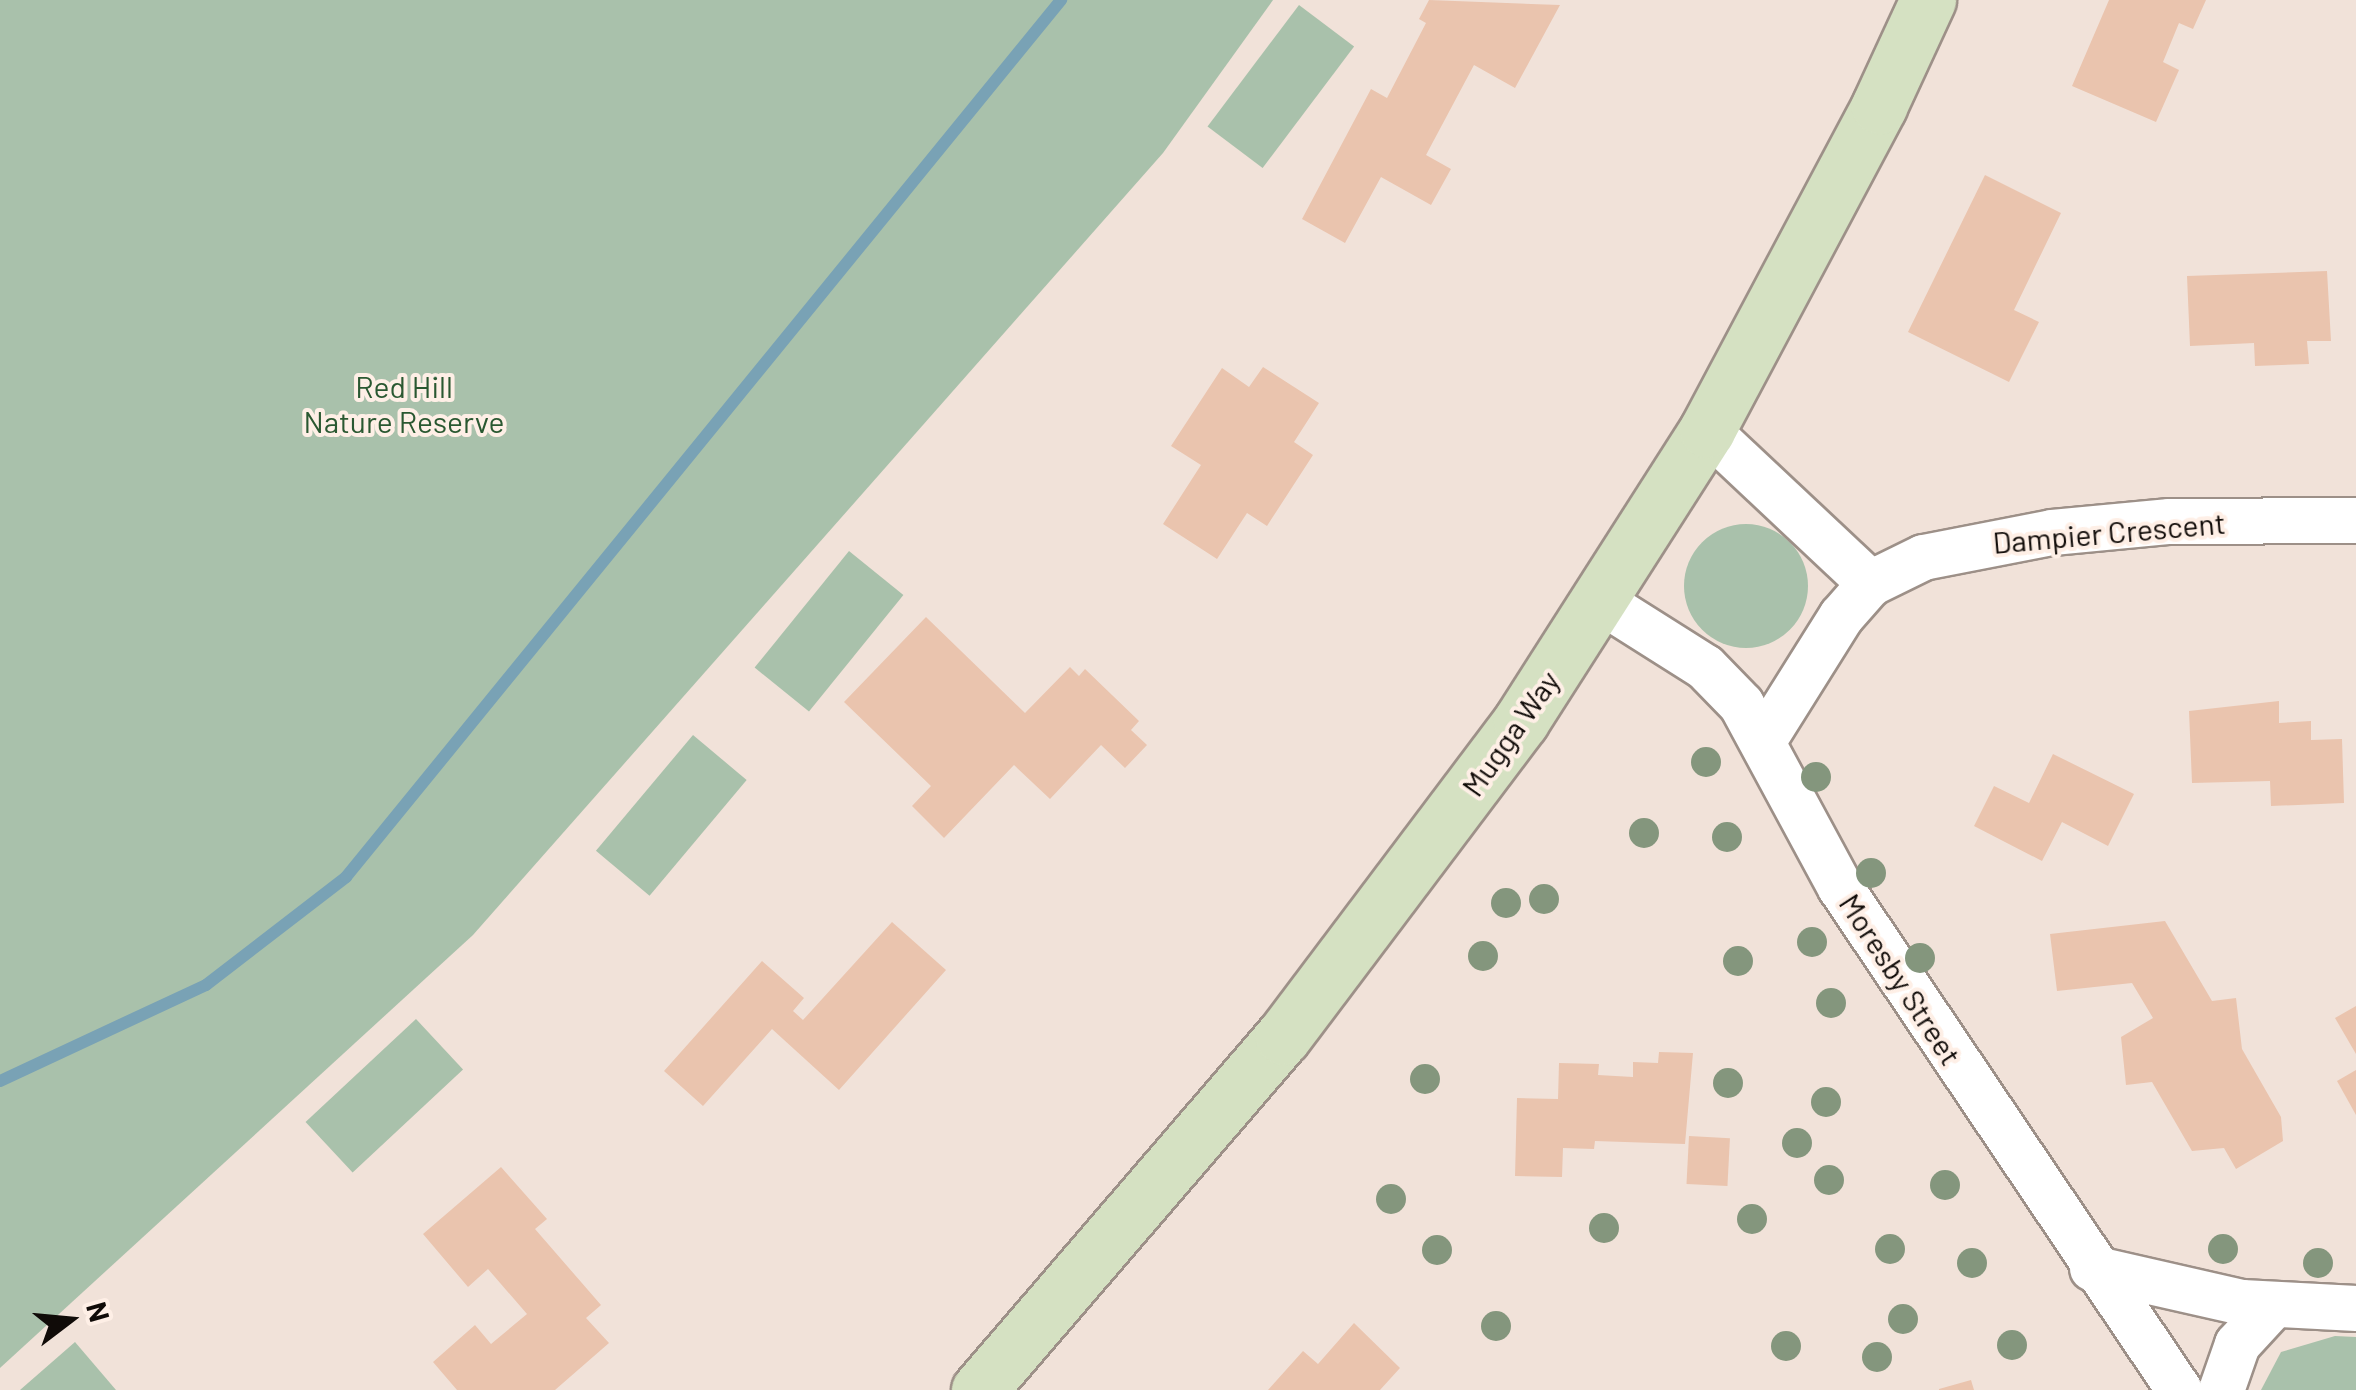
<!DOCTYPE html>
<html>
<head>
<meta charset="utf-8">
<style>
  body { margin:0 }
  #map { position:relative; width:2356px; height:1390px; overflow:hidden; background:#f1e2d9; font-family:Barlow,sans-serif }
  div>[style] { position:absolute }
  .green>* { inset:0; background:#a9c1ab; transform-origin:0 0 }
  .round { border-radius:50% }
  .stream>* { height:12px; margin:-6px; padding:0 6px; transform-origin:6px; border-radius:6px; background:#79a2b5 }
  .building>* { inset:0; background:#eac4ae; transform-origin:0 0 }
  .roads { filter:drop-shadow(2px 0 #9d9088) drop-shadow(-2px 0 #9d9088) drop-shadow(0 2px #9d9088) drop-shadow(0 -2px #9d9088) }
  .street>* { height:45px; margin:-22.5px; padding:0 22.5px; transform-origin:22.5px; border-radius:22.5px; background:#fff }
  .secondary>* { height:55px; margin:-27.5px; padding:0 27.5px; transform-origin:27.5px; border-radius:27.5px; background:#d5e1c2 }
  .trees>* { width:30px; height:30px; margin:-15px; border-radius:50%; background:#84967d }
  span { translate:-50% -50%; white-space:nowrap; text-align:center; line-height:1.15; -webkit-text-stroke:8px #feefe6; paint-order:stroke }
  .park-label { font-size:30px; color:#2a5831 }
  .street-label { font-size:30px; color:#100b08 }
  .north { position:absolute; left:20px; top:1270px; width:100px; height:100px; -webkit-text-stroke:8px #feefe6; paint-order:stroke; rotate:74deg; font-size:28px; font-weight:700; line-height:40px; text-align:center; color:#100b08 }
  .north::after { content:''; display:block; margin:auto; width:35px; height:45px; background:#100b08; clip-path:polygon(50% 0,100% 100%,50% 72%,0 100%) }
</style>
</head>
<body>
<div id="map">
  <div class="green">
    <i style="clip-path:polygon(0 0,1273px 0,1163px 153px,473px 935px,0 1368px)"></i>
    <i style="left:1299px;top:5px;width:69px;height:152px;rotate:37deg"></i>
    <i class="round" style="left:1684px;top:524px;width:124px;height:124px"></i>
    <i style="left:849px;top:551px;width:70px;height:150px;rotate:39deg"></i>
    <i style="left:693px;top:735px;width:70px;height:151px;rotate:40deg"></i>
    <i style="left:416px;top:1019px;width:69px;height:151px;rotate:47deg"></i>
    <i style="clip-path:polygon(2335px 1336px,2356px 1337px,2356px 1390px,2261px 1390px,2281px 1352px)"></i>
    <i style="clip-path:polygon(75px 1342px,116px 1390px,20px 1390px)"></i>
  </div>
  <div class="stream">
    <i style="left:0;top:1081px;width:227px;rotate:-25deg"></i>
    <i style="left:206px;top:985px;width:177px;rotate:-37.6deg"></i>
    <i style="left:346px;top:877px;width:1132px;rotate:-50.81deg"></i>
  </div>
  <div class="building">
    <i style="clip-path:polygon(1429px 0,1560px 5px,1515px 88px,1474px 65px,1426px 155px,1451px 169px,1431px 205px,1381px 177px,1345px 243px,1302px 219px,1371px 89px,1387px 98px,1426px 23px,1419px 19px)"></i>
    <i style="clip-path:polygon(2109px 0,2206px 0,2193px 29px,2179px 23px,2163px 62px,2179px 70px,2156px 122px,2072px 86px)"></i>
    <i style="clip-path:polygon(1985px 175px,2061px 213px,2014px 310px,2039px 322px,2009px 382px,1908px 332px)"></i>
    <i style="clip-path:polygon(2327px 271px,2331px 341px,2307px 341px,2309px 364px,2255px 366px,2254px 343px,2190px 346px,2187px 276px)"></i>
    <i style="clip-path:polygon(1263px 367px,1319px 403px,1294px 442px,1313px 455px,1267px 526px,1247px 513px,1217px 559px,1163px 524px,1201px 465px,1171px 446px,1222px 368px,1249px 387px)"></i>
    <i style="clip-path:polygon(926px 617px,1025px 713px,1070px 667px,1079px 676px,1085px 669px,1139px 721px,1131px 730px,1147px 745px,1125px 768px,1101px 745px,1050px 799px,1014px 765px,944px 838px,912px 806px,931px 786px,844px 702px)"></i>
    <i style="clip-path:polygon(2279px 701px,2279px 723px,2311px 721px,2311px 740px,2342px 739px,2344px 803px,2271px 806px,2270px 781px,2192px 783px,2189px 711px)"></i>
    <i style="clip-path:polygon(2053px 754px,2134px 794px,2108px 846px,2062px 822px,2042px 861px,1974px 826px,1994px 786px,2029px 803px)"></i>
    <i style="clip-path:polygon(2165px 921px,2212px 1001px,2236px 998px,2242px 1049px,2281px 1117px,2283px 1141px,2236px 1169px,2224px 1148px,2192px 1151px,2152px 1082px,2126px 1085px,2121px 1037px,2153px 1018px,2132px 983px,2057px 991px,2050px 934px)"></i>
    <i style="clip-path:polygon(892px 922px,946px 970px,839px 1090px,772px 1029px,703px 1106px,664px 1071px,762px 961px,804px 998px,793px 1011px,803px 1020px)"></i>
    <i style="clip-path:polygon(2356px 1006px,2356px 1054px,2335px 1018px)"></i>
    <i style="clip-path:polygon(1659px 1052px,1693px 1053px,1685px 1144px,1595px 1141px,1594px 1149px,1563px 1148px,1562px 1177px,1515px 1176px,1517px 1098px,1558px 1099px,1559px 1063px,1599px 1064px,1598px 1075px,1633px 1077px,1633px 1062px,1658px 1063px)"></i>
    <i style="clip-path:polygon(2356px 1070px,2356px 1115px,2337px 1081px)"></i>
    <i style="left:1689px;top:1136px;width:41px;height:48px;rotate:3deg"></i>
    <i style="clip-path:polygon(501px 1167px,547px 1219px,535px 1229px,601px 1305px,586px 1318px,609px 1343px,555px 1390px,457px 1390px,433px 1362px,475px 1325px,491px 1344px,527px 1314px,488px 1269px,468px 1287px,423px 1234px)"></i>
    <i style="clip-path:polygon(1354px 1323px,1400px 1368px,1380px 1390px,1268px 1390px,1303px 1351px,1318px 1364px)"></i>
    <i style="clip-path:polygon(1971px 1380px,1974px 1390px,1939px 1390px,1939px 1389px)"></i>
  </div>
  <div class="roads">
    <div class="street">
      <i style="left:1707px;top:430px;width:224px;rotate:43.2deg"></i>
      <i style="left:1599px;top:600px;width:125px;rotate:32.3deg"></i>
      <i style="left:1705px;top:667px;width:52px;rotate:45.8deg"></i>
      <i style="left:1741px;top:704px;width:208px;rotate:61.6deg"></i>
      <i style="left:1840px;top:887px;width:607px;rotate:56.02deg"></i>
      <i style="left:1765px;top:737px;width:143px;rotate:-57.9deg"></i>
      <i style="left:1841px;top:616px;width:44px;rotate:-48.7deg"></i>
      <i style="left:1870px;top:583px;width:59px;rotate:-26.1deg"></i>
      <i style="left:1923px;top:557px;width:131px;rotate:-11deg"></i>
      <i style="left:2052px;top:532px;width:118px;rotate:-5.4deg"></i>
      <i style="left:2169px;top:521px;width:187px;rotate:-0.3deg"></i>
      <i style="left:2092px;top:1268px;width:154px;rotate:12.8deg"></i>
      <i style="left:2242px;top:1302px;width:114px;rotate:3deg"></i>
      <i style="left:2221px;top:1390px;width:49px;rotate:-70.8deg"></i>
      <i style="left:2237px;top:1344px;width:53px;rotate:-47.3deg"></i>
    </div>
    <div class="secondary">
      <i style="left:979px;top:1390px;width:466px;rotate:-49.3deg"></i>
      <i style="left:1283px;top:1037px;width:396px;rotate:-53deg"></i>
      <i style="left:1521px;top:721px;width:345px;rotate:-57.4deg"></i>
      <i style="left:1707px;top:430px;width:367px;rotate:-62deg"></i>
      <i style="left:1879px;top:106px;width:117px;rotate:-65.2deg"></i>
    </div>
  </div>
  <div class="trees">
    <i style="left:1706px;top:762px"></i>
    <i style="left:1816px;top:777px"></i>
    <i style="left:1644px;top:833px"></i>
    <i style="left:1727px;top:837px"></i>
    <i style="left:1871px;top:873px"></i>
    <i style="left:1544px;top:899px"></i>
    <i style="left:1506px;top:903px"></i>
    <i style="left:1812px;top:942px"></i>
    <i style="left:1483px;top:956px"></i>
    <i style="left:1920px;top:958px"></i>
    <i style="left:1738px;top:961px"></i>
    <i style="left:1831px;top:1003px"></i>
    <i style="left:1425px;top:1079px"></i>
    <i style="left:1728px;top:1083px"></i>
    <i style="left:1826px;top:1102px"></i>
    <i style="left:1797px;top:1143px"></i>
    <i style="left:1829px;top:1180px"></i>
    <i style="left:1945px;top:1185px"></i>
    <i style="left:1391px;top:1199px"></i>
    <i style="left:1752px;top:1219px"></i>
    <i style="left:1604px;top:1228px"></i>
    <i style="left:1890px;top:1249px"></i>
    <i style="left:2223px;top:1249px"></i>
    <i style="left:1437px;top:1250px"></i>
    <i style="left:1972px;top:1263px"></i>
    <i style="left:2318px;top:1263px"></i>
    <i style="left:1903px;top:1319px"></i>
    <i style="left:1496px;top:1326px"></i>
    <i style="left:2012px;top:1345px"></i>
    <i style="left:1786px;top:1346px"></i>
    <i style="left:1877px;top:1357px"></i>
  </div>
  <div class="park-label">
    <span style="left:404px;top:403px">Red Hill<br>Nature Reserve</span>
  </div>
  <div class="street-label">
    <span style="left:2109px;top:532px;rotate:-5deg">Dampier Crescent</span>
    <span style="left:1510px;top:733px;rotate:-55deg">Mugga Way</span>
    <span style="left:1901px;top:979px;rotate:57deg">Moresby Street</span>
  </div>
  <div class="north">N</div>
</div>
</body>
</html>
